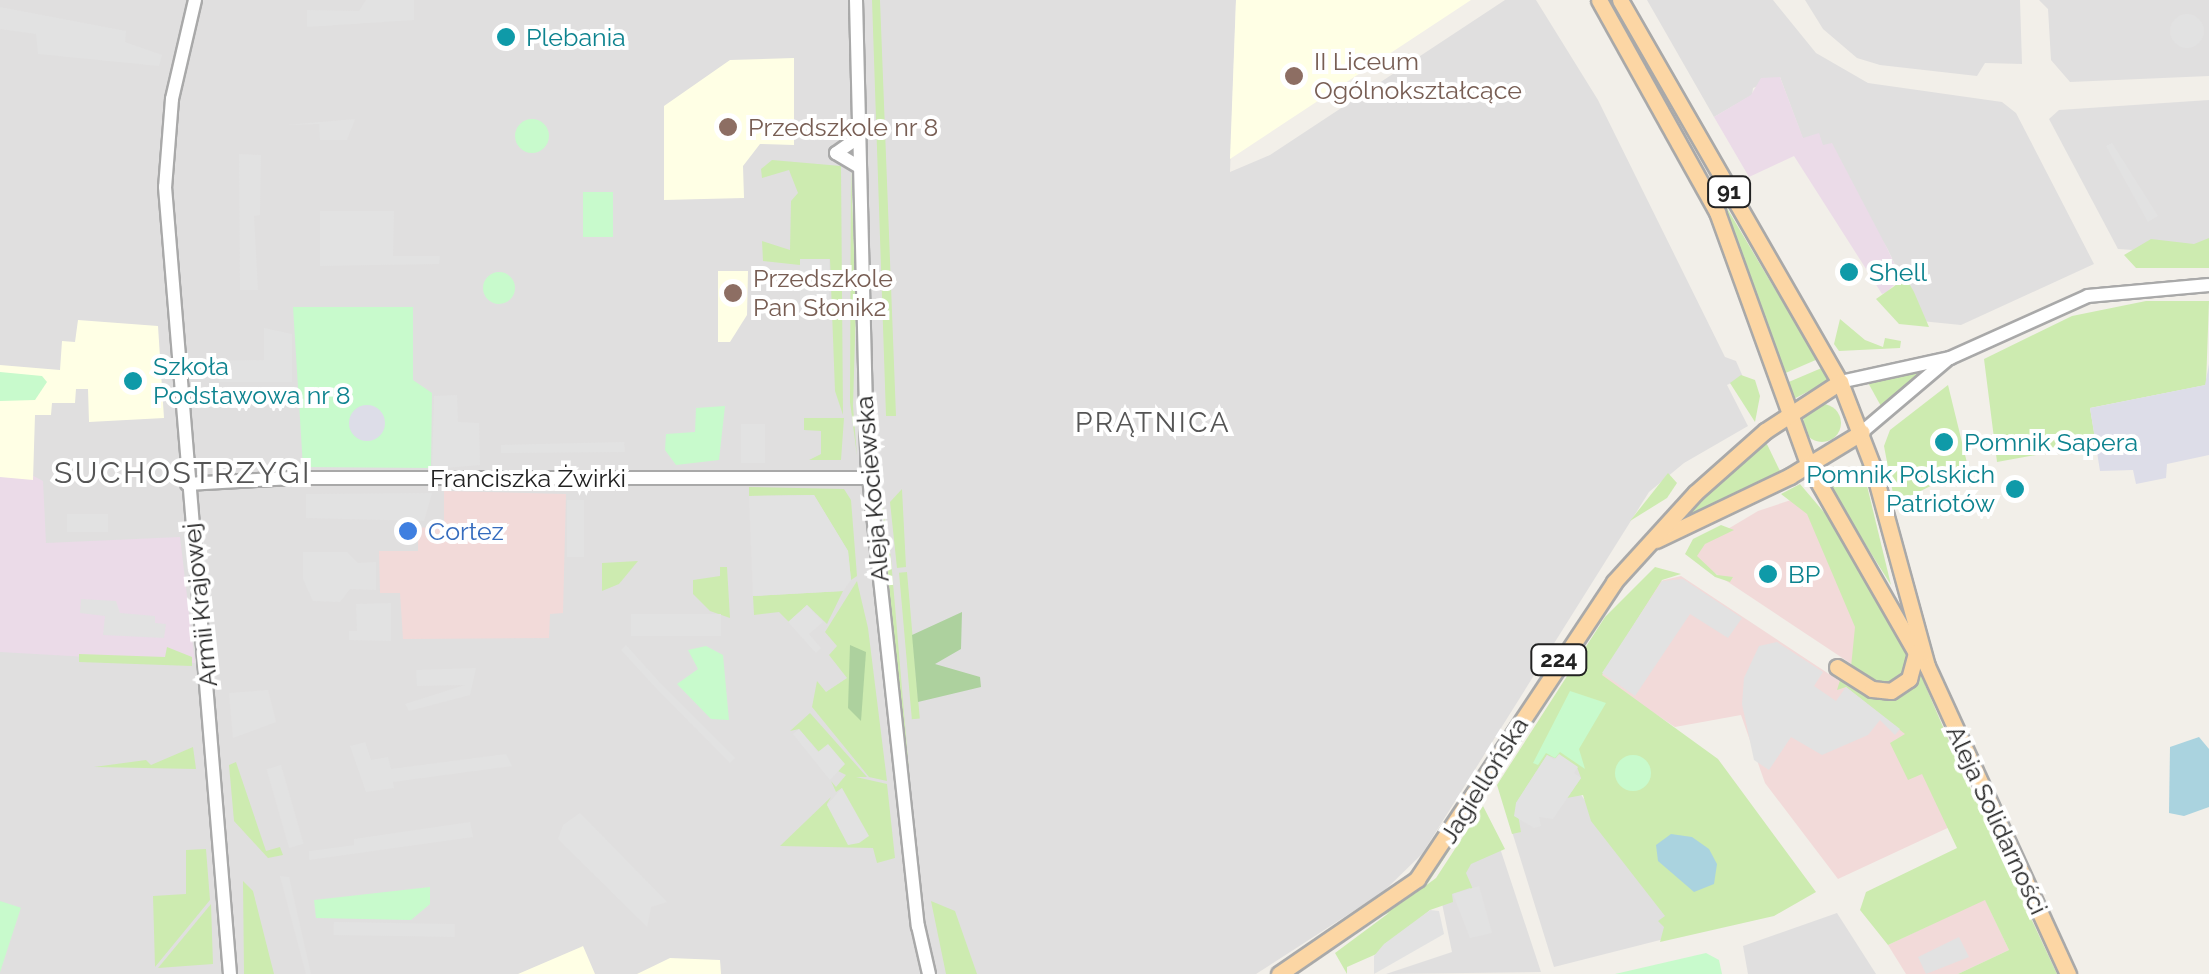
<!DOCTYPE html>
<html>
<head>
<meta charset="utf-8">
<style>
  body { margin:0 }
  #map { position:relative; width:2209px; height:974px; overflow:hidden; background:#f2efe9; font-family:Raleway,sans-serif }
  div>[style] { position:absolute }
  .residential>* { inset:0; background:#e0dfdf }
  .commercial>* { inset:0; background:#f2dad9 }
  .industrial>* { inset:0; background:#ebdbe8 }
  .education>* { inset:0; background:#ffffe5 }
  .grass>* { inset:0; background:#cdebb0; transform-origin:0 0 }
  .round { border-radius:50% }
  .forest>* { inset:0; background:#add19e }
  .park>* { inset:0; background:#c8facc; transform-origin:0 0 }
  .parking>* { inset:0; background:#e2e2e2; transform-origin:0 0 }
  .plaza>* { inset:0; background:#dddde8 }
  .water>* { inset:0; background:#aad3df }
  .roads { filter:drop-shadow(2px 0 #a9a9a9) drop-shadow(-2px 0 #a9a9a9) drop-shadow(0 2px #a9a9a9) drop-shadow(0 -2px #a9a9a9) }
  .tertiary>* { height:12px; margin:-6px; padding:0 6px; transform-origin:6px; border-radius:6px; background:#fff }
  .primary>* { height:15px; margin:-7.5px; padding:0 7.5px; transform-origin:7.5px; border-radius:7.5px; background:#fcd6a4 }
  .dots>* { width:28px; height:28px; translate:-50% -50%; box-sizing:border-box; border:5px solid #fff; border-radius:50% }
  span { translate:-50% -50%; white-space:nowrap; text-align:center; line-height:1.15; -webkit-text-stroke:8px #fff; paint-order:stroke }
  .shield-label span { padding:2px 8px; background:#fff; border:2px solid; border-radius:8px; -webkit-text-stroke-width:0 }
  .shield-label { font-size:22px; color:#222; font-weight:700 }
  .culture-label { font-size:25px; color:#0d838f }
  .left { translate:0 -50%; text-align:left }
  .right { translate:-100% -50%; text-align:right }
  .education-label { font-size:25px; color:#785e54 }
  .street-label { font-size:25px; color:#222 }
  .shop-label { font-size:25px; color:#366cbe }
  .neighbourhood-label { font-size:28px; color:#555; letter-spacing:2.5px }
  .quarter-label { font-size:30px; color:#555; letter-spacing:2.5px }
</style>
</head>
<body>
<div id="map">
  <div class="residential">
    <i style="clip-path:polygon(0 0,1236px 0,1230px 172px,1270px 155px,1505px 0,1536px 0,1598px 100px,1725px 357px,1736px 361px,1743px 377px,1727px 385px,1748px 426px,1684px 463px,1649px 492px,1422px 854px,1383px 892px,1256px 974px,0 974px)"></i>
    <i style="clip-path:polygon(1647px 0,1773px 0,1816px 53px,1868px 83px,2002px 102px,2016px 113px,2094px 264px,1961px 325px,1901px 319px,1893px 288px,1901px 277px,1887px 248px,1823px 145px,1803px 139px,1780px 77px,1753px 88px,1752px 95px,1714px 117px)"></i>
    <i style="clip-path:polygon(1805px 0,2020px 0,2022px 64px,1985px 63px,1977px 76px,1880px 65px,1857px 58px,1823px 29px)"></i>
    <i style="clip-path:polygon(2039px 0,2209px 0,2209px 76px,2070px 82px,2051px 60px,2048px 9px)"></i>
    <i style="clip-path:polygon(2209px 100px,2209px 255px,2118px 249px,2049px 119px,2059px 110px)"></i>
    <i style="clip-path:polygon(1550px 743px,1588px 768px,1576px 788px,1668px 914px,1672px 937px,1554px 967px,1505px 809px)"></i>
    <i style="clip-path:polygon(1496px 836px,1541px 972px,1386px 974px,1452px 952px,1439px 889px)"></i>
    <i style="clip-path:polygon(1837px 913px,1876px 974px,1748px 974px,1743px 946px)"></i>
  </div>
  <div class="commercial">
    <i style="clip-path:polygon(444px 491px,566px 494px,563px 613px,550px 614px,549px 638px,403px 639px,400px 593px,380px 593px,379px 551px,418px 551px,418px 528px,444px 526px)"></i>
    <i style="clip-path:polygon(1800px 497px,1864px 642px,1856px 667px,1695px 560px,1696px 548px,1758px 511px)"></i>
    <i style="clip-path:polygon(1681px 576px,1903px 723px,1954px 825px,1838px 879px,1765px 783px,1741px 715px,1675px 727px,1589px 670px,1644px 585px)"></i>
    <i style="clip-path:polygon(1985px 899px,2009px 950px,1958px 974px,1906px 974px,1888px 945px)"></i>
  </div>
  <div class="industrial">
    <i style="clip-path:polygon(1780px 77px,1803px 138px,1819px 133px,1823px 145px,1832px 143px,1887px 248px,1901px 278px,1887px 292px,1882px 294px,1794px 156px,1749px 177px,1714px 117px,1751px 95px,1761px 78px)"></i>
    <i style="clip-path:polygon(22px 470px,43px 481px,46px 543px,180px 537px,195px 663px,0 652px,0 472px)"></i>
  </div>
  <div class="education">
    <i style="clip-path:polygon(1236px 0,1471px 0,1230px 159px)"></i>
    <i style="clip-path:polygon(794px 58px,794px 145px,760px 144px,743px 166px,744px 198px,664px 200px,664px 106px,730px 60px)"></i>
    <i style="clip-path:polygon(718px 271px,748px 271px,747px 315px,730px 342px,718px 342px)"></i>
    <i style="clip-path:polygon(78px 320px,158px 326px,164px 418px,89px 422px,88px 389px,76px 389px,75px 403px,52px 403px,51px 415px,35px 415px,33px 480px,0 477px,0 365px,60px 370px,62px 341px,75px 342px)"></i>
    <i style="clip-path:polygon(583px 946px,595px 974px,518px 974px,581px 947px)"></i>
    <i style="clip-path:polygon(670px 958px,720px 960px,721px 974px,637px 974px)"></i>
  </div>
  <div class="grass">
    <i style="clip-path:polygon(872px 0,880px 0,896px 416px,886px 416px)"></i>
    <i style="clip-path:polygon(772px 160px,841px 166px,843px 415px,835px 391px,830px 259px,800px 259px,800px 265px,763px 261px,762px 241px,790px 250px,791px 201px,798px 193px,789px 170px,762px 178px,761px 169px)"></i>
    <i style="clip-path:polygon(851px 168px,856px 307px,853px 406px,857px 456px,850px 402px)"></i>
    <i style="clip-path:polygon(1721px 198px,1773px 286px,1818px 359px,1781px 375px)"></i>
    <i style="clip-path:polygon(2209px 238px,2209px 268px,2136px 268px,2124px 255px,2151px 239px,2194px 244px)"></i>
    <i style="clip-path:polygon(1906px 278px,1914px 292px,1929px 327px,1899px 324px,1876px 299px)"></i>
    <i style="clip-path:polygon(2146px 301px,2209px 301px,2206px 385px,2090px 408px,2096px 444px,1997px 462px,1984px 359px,2072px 316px)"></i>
    <i style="clip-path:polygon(1840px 319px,1865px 340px,1883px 347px,1885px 338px,1901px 341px,1900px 348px,1839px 351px,1834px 344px)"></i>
    <i style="clip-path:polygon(1936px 362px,1882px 408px,1866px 379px)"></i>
    <i style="clip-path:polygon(1824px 367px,1830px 380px,1790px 401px,1784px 384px)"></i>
    <i style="clip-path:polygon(1741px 375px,1755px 380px,1760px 396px,1755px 422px,1730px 383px)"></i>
    <i style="clip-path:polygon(1948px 385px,1968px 467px,1895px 504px,1884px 446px,1890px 430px)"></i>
    <i class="round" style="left:1803px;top:404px;width:38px;height:38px"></i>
    <i style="clip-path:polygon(804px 418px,844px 418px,841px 460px,809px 460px,821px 454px,821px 431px,804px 430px)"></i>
    <i style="clip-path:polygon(1764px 438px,1781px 473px,1686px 522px,1680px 515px)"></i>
    <i style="clip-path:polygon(1862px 465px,1891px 585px,1828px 485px)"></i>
    <i style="clip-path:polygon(1668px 473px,1677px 483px,1667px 498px,1630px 521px)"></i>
    <i style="clip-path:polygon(1800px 484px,1834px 524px,1909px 656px,1908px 671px,1887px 688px,1851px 667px,1855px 627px,1807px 514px,1781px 494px)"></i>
    <i style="clip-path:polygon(749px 487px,844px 489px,851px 500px,857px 576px,851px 580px,848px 551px,814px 495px,749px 496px)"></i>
    <i style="clip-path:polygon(902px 489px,906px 567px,897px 568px,890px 502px)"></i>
    <i style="clip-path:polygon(882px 500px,891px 559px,914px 830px,894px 647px)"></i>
    <i style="clip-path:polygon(1721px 525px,1734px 530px,1705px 544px,1697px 556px,1717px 575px,1733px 577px,1730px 582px,1715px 577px,1685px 554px,1693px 539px)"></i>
    <i style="clip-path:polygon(638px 561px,619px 584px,602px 591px,602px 563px)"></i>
    <i style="clip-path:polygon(720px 567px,727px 567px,730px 618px,710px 611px,693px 594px,693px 580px,720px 576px)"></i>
    <i style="clip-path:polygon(1655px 567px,1681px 574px,1662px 580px,1602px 675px,1718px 759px,1816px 892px,1774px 916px,1660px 942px,1664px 927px,1658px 921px,1665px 916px,1591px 821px,1583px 795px,1567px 798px,1581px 778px,1577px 767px,1547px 755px,1516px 803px,1521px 832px,1512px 834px,1497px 785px,1605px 617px)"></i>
    <i style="left:907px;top:572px;width:147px;height:8px;rotate:85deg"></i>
    <i style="clip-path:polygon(857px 581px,868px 628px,887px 781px,869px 777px,812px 707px,817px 681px,826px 692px,847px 678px,829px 655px,837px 646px,825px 632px)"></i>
    <i style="clip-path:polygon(843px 591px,827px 624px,807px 605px,789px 622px,779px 612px,754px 615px,753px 596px)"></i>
    <i style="clip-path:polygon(167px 647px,192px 657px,192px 666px,79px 662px,79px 654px,165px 657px)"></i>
    <i style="clip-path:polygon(1920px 673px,1958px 762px,2057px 974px,1958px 974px,2009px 950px,1985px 900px,1888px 945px,1860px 910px,1866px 892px,1957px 848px,1922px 774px,1908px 780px,1890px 743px,1905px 734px,1846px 687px,1837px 690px,1841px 677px,1872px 697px,1891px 699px,1909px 691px)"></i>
    <i style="clip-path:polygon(810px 713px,867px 777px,856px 777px,887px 784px,895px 858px,877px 863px,873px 848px,780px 846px,831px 797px,827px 804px,848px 844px,842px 788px,836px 792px,831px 781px,836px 787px,846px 775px,836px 770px,828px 745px,819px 752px,799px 729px,790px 731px)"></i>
    <i style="clip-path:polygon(193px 747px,196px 769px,94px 767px,146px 760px,151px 765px)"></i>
    <i style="clip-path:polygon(236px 762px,266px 851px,280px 847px,283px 855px,268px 858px,234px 821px,229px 765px)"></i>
    <i style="clip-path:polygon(1485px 796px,1428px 883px,1396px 910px,1379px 917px,1426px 879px)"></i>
    <i style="clip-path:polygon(1483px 806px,1505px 849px,1471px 864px,1466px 873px,1475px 894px,1470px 888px,1452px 894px,1453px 902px,1430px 910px,1381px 952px,1347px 967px,1347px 974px,1335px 953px,1436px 878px)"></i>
    <i style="clip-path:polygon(206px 849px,210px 900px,155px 967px,153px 896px,186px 894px,186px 850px)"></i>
    <i style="clip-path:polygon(243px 881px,253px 891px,274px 974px,244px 974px)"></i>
    <i style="clip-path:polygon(931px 901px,955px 911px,977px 974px,946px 974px)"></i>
    <i style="clip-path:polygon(211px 904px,213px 964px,158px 968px)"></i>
  </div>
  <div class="forest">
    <i style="clip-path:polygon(962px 612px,961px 649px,935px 664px,980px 677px,981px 687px,918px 702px,912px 635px)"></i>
    <i style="clip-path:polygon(850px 645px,866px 652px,861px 721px,848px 708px)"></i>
  </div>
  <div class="park">
    <i class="round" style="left:515px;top:119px;width:34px;height:34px"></i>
    <i style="left:583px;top:192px;width:30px;height:45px"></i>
    <i class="round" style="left:483px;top:272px;width:32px;height:32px"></i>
    <i style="clip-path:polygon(293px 307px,413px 307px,413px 380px,432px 393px,431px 468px,303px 467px)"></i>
    <i style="clip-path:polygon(0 372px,42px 376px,47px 382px,35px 400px,0 401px)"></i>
    <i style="clip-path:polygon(725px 406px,719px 460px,676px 465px,665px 450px,666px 434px,695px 432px,696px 408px)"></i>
    <i style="clip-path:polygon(706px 646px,723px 655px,729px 720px,711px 719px,677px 684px,698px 669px,688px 650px)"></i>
    <i style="clip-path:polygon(1570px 691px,1606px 703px,1579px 749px,1585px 769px,1560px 752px,1555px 758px,1546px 753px,1538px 765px,1533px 763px)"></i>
    <i class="round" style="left:1615px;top:755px;width:36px;height:36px"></i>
    <i style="clip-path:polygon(430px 887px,430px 904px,411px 920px,316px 918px,314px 900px)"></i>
    <i style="left:0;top:901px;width:22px;height:73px;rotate:18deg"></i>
    <i style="clip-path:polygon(1706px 953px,1719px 960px,1722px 974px,1615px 974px)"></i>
  </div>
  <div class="parking">
    <i style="clip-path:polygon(366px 0,414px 0,414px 20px,307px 27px,307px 10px,359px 11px)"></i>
    <i style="clip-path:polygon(0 7px,126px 31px,125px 42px,162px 55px,159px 66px,38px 54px,36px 34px,0 29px)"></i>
    <i class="round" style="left:2170px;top:14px;width:34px;height:34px"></i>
    <i style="clip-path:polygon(355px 119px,347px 140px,320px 140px,319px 124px,286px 125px)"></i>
    <i style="clip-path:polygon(2112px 143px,2158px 216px,2148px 222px,2106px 146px)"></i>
    <i style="clip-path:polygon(239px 154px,261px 155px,260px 215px,254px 216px,258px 290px,240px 290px)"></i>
    <i style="clip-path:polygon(320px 211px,394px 211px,393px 256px,440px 256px,439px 264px,320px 266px)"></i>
    <i style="left:800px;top:259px;width:29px;height:46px"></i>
    <i style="clip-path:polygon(264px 328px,292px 334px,292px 382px,219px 382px,219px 368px,198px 368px,197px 361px,264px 360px)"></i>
    <i style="clip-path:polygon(457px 395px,458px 422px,479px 423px,480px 465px,432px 469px,434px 396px)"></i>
    <i style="left:741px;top:424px;width:24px;height:39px"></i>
    <i style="clip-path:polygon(624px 442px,625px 452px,501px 453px,501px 445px)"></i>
    <i style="clip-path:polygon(432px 493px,424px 521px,306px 518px,306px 494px)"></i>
    <i style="clip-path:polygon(814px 495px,848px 551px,851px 580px,843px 591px,753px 596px,749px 496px)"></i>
    <i style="left:567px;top:500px;width:17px;height:57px"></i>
    <i style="left:67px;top:514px;width:41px;height:18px"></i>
    <i style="clip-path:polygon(303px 552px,347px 552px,358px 563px,376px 562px,376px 590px,350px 589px,340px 602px,313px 601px,303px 579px)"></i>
    <i style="clip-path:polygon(1683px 579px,1742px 618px,1728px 638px,1690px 614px,1635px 696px,1602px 673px,1662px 581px)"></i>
    <i style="clip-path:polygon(81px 599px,116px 601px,120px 613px,155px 616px,155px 623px,166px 624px,164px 638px,103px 635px,105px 616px,80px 613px)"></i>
    <i style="clip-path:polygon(391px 603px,391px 641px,349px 640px,349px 631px,357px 631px,356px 604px)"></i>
    <i style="clip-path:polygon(807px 605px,823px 622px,809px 634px,821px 648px,816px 653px,788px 622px)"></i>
    <i style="left:721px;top:614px;width:22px;height:90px;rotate:90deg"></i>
    <i style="clip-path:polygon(1777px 642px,1823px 672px,1814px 686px,1836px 701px,1846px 687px,1900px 729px,1895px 735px,1880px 720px,1868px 735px,1822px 755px,1791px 737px,1769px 770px,1754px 760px,1742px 704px,1744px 678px,1759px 646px)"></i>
    <i style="clip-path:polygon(626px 645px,661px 684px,735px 758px,730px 763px,656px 688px,621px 650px)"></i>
    <i style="clip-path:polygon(476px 668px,470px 695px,409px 711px,405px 704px,465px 685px,417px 686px,416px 670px)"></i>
    <i style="clip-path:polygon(268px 690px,276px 722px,233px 738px,229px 693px)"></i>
    <i style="clip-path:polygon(799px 729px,818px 752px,828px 744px,845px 764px,830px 780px,793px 734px)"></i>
    <i style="clip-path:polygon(365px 742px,371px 760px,388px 757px,391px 769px,506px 754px,512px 766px,393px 782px,394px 788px,366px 792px,350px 746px)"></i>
    <i style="clip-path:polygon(1559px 754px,1578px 767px,1574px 773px,1581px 778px,1553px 819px,1539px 817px,1541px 826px,1534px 828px,1514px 816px,1516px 803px,1547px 755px,1554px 760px)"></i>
    <i style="left:281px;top:765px;width:82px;height:15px;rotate:74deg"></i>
    <i style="clip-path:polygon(842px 788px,869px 836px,859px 843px,848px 845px,827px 805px)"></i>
    <i style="clip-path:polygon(580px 813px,667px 902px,651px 907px,647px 927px,558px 839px,563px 825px)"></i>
    <i style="clip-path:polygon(470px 822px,473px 837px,309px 860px,309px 851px,354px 845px,354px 839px)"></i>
    <i style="clip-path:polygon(280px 876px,289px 877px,311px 974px,306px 974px)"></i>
    <i style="clip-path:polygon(1479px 886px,1492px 933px,1470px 938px,1453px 894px)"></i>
    <i style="clip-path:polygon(1430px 910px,1439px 911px,1444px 934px,1374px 974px,1374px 956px,1384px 944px)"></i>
    <i style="left:334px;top:922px;width:121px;height:13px;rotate:1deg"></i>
    <i style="clip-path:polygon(1959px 937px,1969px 957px,1926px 974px,1918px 957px)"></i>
  </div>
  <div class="plaza">
    <i style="clip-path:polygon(2209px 364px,2209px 455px,2167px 464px,2166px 478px,2136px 484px,2133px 470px,2100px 471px,2090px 408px,2205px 385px)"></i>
    <i class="round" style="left:349px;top:405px;width:36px;height:36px"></i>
  </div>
  <div class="water">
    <i style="clip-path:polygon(2199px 737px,2209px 749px,2209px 807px,2184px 816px,2169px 813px,2170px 747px)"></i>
    <i style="clip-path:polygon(1671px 834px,1692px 837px,1709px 849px,1717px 864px,1714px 884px,1694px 892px,1658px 861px,1656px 845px)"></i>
  </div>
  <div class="roads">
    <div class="tertiary">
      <i style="left:195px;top:0;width:102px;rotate:103.1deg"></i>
      <i style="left:172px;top:99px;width:88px;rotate:94.5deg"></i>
      <i style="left:165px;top:187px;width:790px;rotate:85.28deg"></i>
      <i style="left:856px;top:0;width:459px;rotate:88.6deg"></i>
      <i style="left:867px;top:459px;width:470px;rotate:83.8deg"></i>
      <i style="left:918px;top:926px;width:49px;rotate:77.1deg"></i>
      <i style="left:859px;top:137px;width:28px;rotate:145deg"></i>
      <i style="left:836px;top:153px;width:27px;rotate:31deg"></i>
      <i style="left:1840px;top:382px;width:113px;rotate:-12.3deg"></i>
      <i style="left:1950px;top:358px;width:151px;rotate:-24.2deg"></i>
      <i style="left:2088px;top:296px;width:121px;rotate:-5.2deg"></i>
      <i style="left:1862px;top:432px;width:113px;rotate:-40.3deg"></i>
      <i style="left:187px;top:484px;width:105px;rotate:-3.3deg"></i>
      <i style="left:292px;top:478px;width:577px"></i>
    </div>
    <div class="primary">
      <i style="left:1599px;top:0;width:243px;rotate:60.9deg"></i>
      <i style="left:1717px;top:212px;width:270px;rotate:70.1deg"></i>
      <i style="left:1809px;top:466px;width:213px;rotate:60.2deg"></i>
      <i style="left:1620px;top:0;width:441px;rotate:60.1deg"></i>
      <i style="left:1840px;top:382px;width:89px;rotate:68.9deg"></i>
      <i style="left:1872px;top:465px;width:208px;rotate:74.7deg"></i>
      <i style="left:1927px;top:666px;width:339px;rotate:65.4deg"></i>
      <i style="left:1656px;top:540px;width:148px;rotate:-25.5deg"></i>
      <i style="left:1790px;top:476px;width:84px;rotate:-31.4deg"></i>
      <i style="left:1837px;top:667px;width:41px;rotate:32.2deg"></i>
      <i style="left:1872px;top:689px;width:19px;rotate:6deg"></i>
      <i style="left:1891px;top:691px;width:22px;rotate:-34deg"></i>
      <i style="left:1909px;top:679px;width:28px;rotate:-75deg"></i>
      <i style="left:1279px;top:974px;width:168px;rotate:-34.5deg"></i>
      <i style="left:1417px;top:879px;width:356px;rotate:-56.4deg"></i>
      <i style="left:1614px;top:582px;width:120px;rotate:-47.7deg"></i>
      <i style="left:1695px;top:493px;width:94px;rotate:-41.5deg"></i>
      <i style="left:1765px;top:431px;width:90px;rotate:-33.2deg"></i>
    </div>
  </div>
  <div class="dots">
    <i style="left:506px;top:37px;background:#0f9aa8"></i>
    <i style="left:1294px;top:76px;background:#8d6e63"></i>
    <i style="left:728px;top:127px;background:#8d6e63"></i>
    <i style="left:1849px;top:272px;background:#0f9aa8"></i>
    <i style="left:733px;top:293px;background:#8d6e63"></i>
    <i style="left:133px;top:381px;background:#0f9aa8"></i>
    <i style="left:1944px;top:442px;background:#0f9aa8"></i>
    <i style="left:2015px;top:489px;background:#0f9aa8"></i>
    <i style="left:408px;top:531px;background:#3f7fe0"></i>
    <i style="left:1768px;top:574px;background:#0f9aa8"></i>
  </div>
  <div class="shield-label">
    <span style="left:1729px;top:192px">91</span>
    <span style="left:1559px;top:660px">224</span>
  </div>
  <div class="culture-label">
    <span class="left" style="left:526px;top:37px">Plebania</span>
    <span class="left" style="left:1869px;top:272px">Shell</span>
    <span class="left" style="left:153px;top:381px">Szkoła<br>Podstawowa nr 8</span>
    <span class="left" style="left:1964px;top:442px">Pomnik Sapera</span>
    <span class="right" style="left:1995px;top:489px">Pomnik Polskich<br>Patriotów</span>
    <span class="left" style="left:1788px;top:574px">BP</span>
  </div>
  <div class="education-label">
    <span class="left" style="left:1314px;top:76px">II Liceum<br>Ogólnokształcące</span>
    <span class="left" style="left:748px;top:127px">Przedszkole nr 8</span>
    <span class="left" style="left:753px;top:293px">Przedszkole<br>Pan Słonik2</span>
  </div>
  <div class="street-label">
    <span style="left:528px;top:478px">Franciszka Żwirki</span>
    <span style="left:872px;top:489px;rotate:-95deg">Aleja Kociewska</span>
    <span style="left:200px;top:605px;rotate:-96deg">Armii Krajowej</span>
    <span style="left:1484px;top:780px;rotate:-58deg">Jagiellońska</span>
    <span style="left:1997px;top:820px;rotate:65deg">Aleja Solidarności</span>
  </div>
  <div class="shop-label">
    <span class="left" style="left:428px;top:531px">Cortez</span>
  </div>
  <div class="neighbourhood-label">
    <span style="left:1153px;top:423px">PRĄTNICA</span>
  </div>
  <div class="quarter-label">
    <span style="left:183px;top:473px">SUCHOSTRZYGI</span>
  </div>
</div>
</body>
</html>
